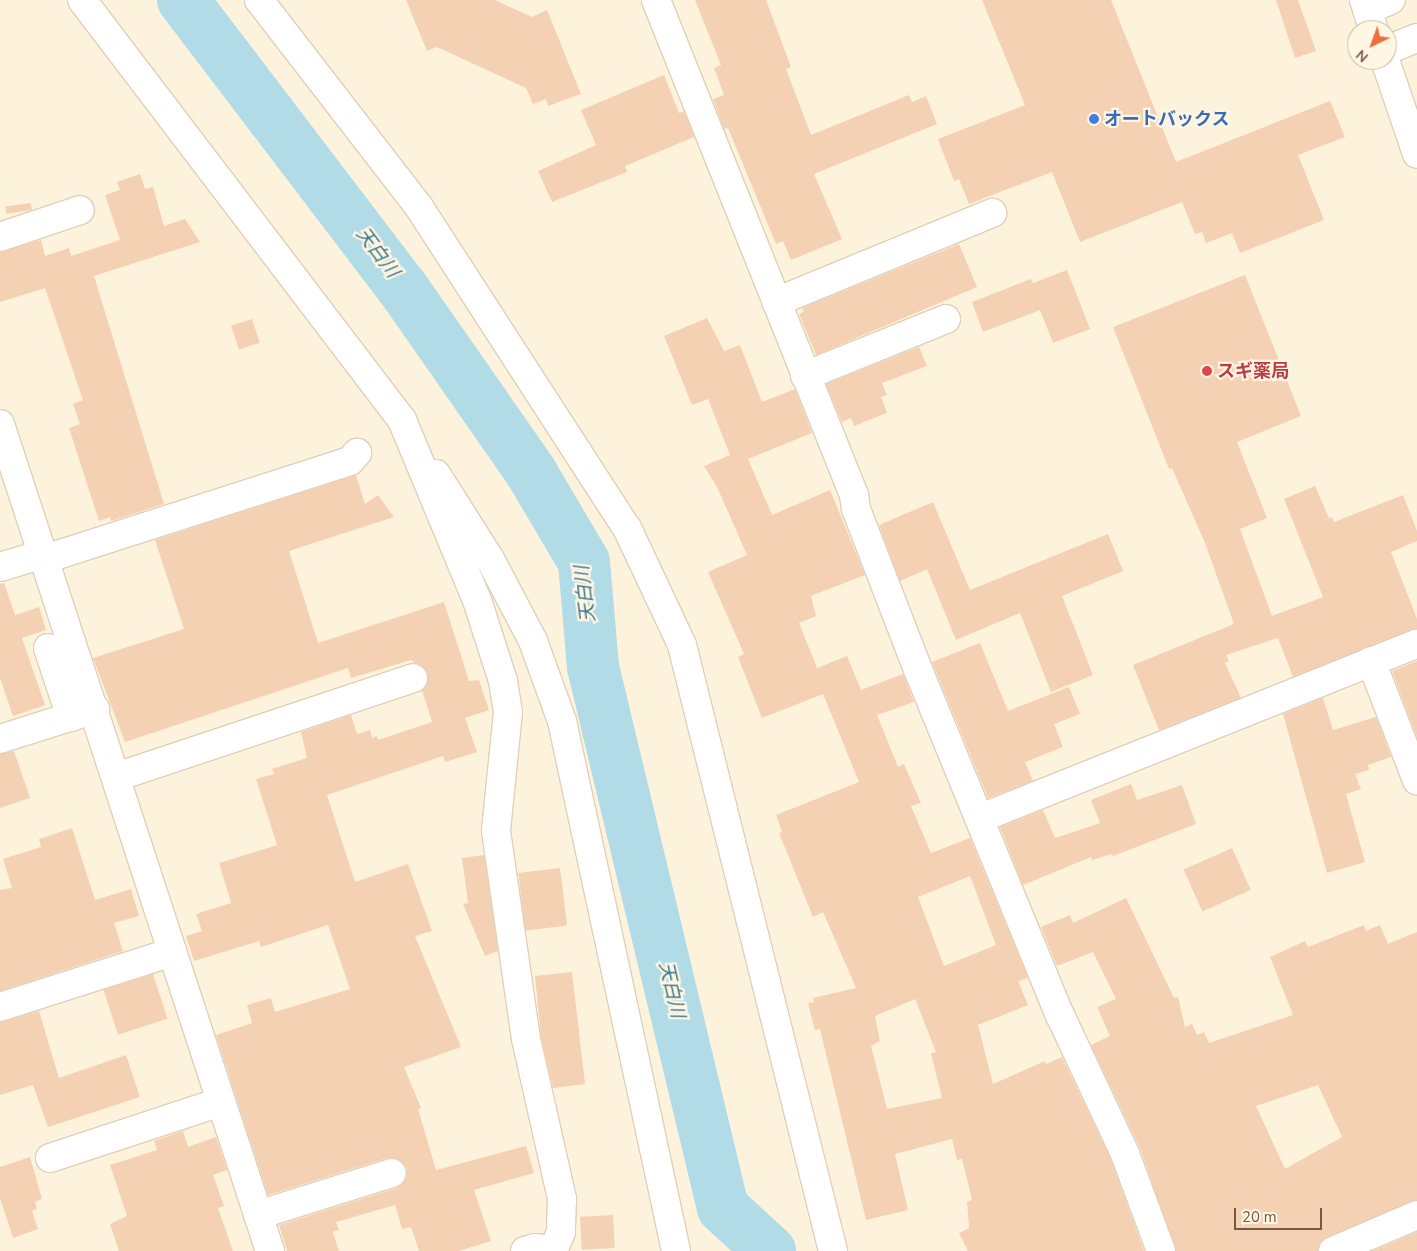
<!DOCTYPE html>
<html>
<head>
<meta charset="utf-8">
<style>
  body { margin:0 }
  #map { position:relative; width:1417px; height:1251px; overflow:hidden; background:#fdf3dd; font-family:"Nunito Sans","Noto Sans JP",sans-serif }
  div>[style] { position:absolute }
  .river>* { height:52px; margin:-26px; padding:0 26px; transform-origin:26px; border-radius:26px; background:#b1dce7 }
  .building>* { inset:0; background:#f4d1b3; transform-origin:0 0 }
  .roads { filter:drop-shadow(1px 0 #e1cfb9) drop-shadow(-1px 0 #e1cfb9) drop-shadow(0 1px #e1cfb9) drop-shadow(0 -1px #e1cfb9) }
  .minor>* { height:28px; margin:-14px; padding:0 14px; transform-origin:14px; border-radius:14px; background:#fff }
  .dots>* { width:14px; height:14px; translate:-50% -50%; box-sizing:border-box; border:2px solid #fff6e4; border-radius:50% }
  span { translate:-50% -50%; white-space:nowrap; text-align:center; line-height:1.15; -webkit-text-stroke:4.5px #fff6e4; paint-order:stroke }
  .shop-label { font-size:18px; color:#366cbe; font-weight:700 }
  .left { translate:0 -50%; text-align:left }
  .health-label { font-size:18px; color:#be3a42; font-weight:700 }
  .water-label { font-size:19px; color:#3d7889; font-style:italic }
  .north { position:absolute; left:1347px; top:20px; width:50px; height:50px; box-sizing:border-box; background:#fff6e4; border:1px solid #c7b7a4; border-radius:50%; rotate:222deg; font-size:14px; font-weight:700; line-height:20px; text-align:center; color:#745945 }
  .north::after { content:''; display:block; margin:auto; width:18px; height:22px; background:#f06e3a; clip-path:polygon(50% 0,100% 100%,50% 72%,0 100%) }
  .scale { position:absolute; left:1234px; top:1208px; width:88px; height:22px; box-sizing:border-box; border:2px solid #745945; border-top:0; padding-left:6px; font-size:15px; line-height:18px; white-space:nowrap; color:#745945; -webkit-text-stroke:4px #fff6e4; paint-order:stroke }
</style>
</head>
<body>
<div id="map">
  <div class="river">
    <i style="left:183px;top:0;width:361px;rotate:52.7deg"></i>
    <i style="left:402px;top:287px;width:226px;rotate:55.1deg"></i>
    <i style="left:531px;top:472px;width:104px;rotate:59.5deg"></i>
    <i style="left:584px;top:562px;width:105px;rotate:85.1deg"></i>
    <i style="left:593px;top:667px;width:556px;rotate:76.49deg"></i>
    <i style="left:723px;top:1208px;width:64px;rotate:42.5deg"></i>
  </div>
  <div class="building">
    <i style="clip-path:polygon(406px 0,495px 0,532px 17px,547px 10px,581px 94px,548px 106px,546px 99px,533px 104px,526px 88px,437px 47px,427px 51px)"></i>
    <i style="clip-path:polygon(695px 0,766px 0,791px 67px,786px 69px,811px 135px,909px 95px,912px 102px,926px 96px,937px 124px,814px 174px,842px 239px,791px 260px,783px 241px,776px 244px,728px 128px,724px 129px,713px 99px,724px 95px,714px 68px,721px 65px)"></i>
    <i style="clip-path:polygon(982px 0,1111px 0,1176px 162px,1330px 101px,1345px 137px,1298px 155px,1324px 220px,1240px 253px,1232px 233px,1206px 243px,1202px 232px,1195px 234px,1182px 202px,1080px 242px,1052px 172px,969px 204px,959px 179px,954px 181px,938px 139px,1025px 105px)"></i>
    <i style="clip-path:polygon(1276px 0,1298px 0,1316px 51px,1295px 58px)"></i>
    <i style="clip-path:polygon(664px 75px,679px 113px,684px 111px,694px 137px,625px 166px,627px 172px,552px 202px,538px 171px,596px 145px,581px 110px)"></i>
    <i style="clip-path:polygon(140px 174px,145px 189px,153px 187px,164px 226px,185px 219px,200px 242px,94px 276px,164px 504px,111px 521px,110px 517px,99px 521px,69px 428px,80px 424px,73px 404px,83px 400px,45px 288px,0 302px,0 252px,41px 240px,45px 256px,69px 248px,71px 256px,120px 240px,105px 195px,120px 190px,117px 182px)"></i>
    <i style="left:31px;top:203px;width:7px;height:26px;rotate:82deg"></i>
    <i style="clip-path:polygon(959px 244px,977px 287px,816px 355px,799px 314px,804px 312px,802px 308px)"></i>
    <i style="clip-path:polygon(1067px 270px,1090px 329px,1053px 343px,1040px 310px,983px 332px,972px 302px,1031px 279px,1033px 283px)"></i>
    <i style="clip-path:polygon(1245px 275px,1301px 416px,1237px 442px,1267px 518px,1240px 529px,1272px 616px,1323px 597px,1284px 499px,1315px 486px,1329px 518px,1332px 517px,1334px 522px,1403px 495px,1417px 531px,1417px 541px,1391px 552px,1417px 619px,1417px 629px,1293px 677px,1278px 638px,1226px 655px,1229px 661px,1225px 663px,1241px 698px,1159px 730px,1133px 665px,1234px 624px,1205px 543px,1172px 468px,1169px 469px,1113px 327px)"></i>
    <i style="clip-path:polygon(evenodd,707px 318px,724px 351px,740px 345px,762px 402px,795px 389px,812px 433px,748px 459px,772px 515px,830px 490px,865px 575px,811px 596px,816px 616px,799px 623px,817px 668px,847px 656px,861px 690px,903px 674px,914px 702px,877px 715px,898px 767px,904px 764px,921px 803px,911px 806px,931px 853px,970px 838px,1028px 978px,1018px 981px,1028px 1005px,978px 1025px,993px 1084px,1045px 1061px,1046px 1064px,1062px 1057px,1111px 1160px,1144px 1251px,968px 1251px,959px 1233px,969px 1228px,967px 1202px,972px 1200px,962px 1159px,957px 1160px,952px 1139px,895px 1154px,908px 1210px,866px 1220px,820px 1029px,815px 1030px,808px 1003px,814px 1002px,813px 998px,856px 988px,823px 912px,813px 917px,779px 833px,782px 832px,776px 815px,859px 782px,823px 694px,762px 718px,738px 657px,744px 654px,708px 572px,747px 555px,717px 487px,704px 466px,730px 455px,708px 399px,692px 405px,664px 336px,707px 318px,970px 876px,996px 945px,944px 966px,918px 897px,970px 876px,707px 318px,915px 999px,936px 1052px,931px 1054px,942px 1098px,887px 1109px,871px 1046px,880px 1041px,875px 1016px,915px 999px)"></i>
    <i style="left:252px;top:319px;width:25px;height:22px;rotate:72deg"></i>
    <i style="clip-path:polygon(919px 347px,927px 366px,882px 383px,887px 395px,881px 397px,887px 413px,854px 426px,851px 418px,842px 422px,826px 384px)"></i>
    <i style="clip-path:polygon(356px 475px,365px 504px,378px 495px,394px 517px,289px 551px,318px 643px,444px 602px,469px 681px,479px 680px,489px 710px,465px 718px,477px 752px,445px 762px,443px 756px,327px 795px,355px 882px,408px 864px,432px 931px,415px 936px,461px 1047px,404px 1067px,421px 1108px,418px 1109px,436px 1170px,526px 1146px,534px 1173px,474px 1190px,491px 1241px,459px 1251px,419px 1251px,411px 1227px,402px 1229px,395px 1205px,336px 1222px,339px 1230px,333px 1232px,339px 1251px,287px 1251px,279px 1225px,397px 1188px,407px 1177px,407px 1168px,396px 1158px,387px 1158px,268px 1195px,216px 1035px,252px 1023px,247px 1005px,271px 998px,275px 1012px,350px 989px,328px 925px,261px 947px,259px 941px,194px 961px,186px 936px,202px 931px,196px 914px,231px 903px,219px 863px,277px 845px,256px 779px,274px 774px,272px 769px,307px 758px,301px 732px,351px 715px,357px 734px,370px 730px,372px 738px,377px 736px,378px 740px,432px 722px,422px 690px,428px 682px,428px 673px,411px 660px,351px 678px,348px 668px,125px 742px,93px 658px,184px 629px,155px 540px)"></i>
    <i style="clip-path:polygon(933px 502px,970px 590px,1108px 534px,1123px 571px,1062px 596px,1093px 675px,1051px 692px,1020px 613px,956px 640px,927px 569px,900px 581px,879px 525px)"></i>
    <i style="clip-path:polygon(4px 583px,15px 615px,39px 607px,46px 630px,22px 638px,45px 705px,13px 716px,0 678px,0 584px)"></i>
    <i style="clip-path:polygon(980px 643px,1008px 711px,1069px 687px,1080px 714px,1054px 724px,1063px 747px,1025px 762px,1033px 781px,988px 798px,932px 662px)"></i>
    <i style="clip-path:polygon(1417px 661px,1417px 737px,1392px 671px)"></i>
    <i style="clip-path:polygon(1323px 698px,1333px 730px,1376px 717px,1391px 757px,1368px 765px,1369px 770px,1355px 774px,1361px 789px,1346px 794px,1365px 862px,1327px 873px,1283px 714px)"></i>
    <i style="clip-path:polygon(14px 751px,30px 798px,0 808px,0 754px)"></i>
    <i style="clip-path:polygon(1131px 784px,1137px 800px,1182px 785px,1196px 824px,1113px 856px,1112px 854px,1092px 860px,1091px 857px,1023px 885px,1000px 827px,1043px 810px,1055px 838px,1100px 823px,1091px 800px)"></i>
    <i style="clip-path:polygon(72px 828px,95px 900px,131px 889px,139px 916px,114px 923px,123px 951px,0 991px,0 890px,12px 888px,3px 859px,41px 847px,39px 839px)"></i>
    <i style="left:1232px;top:848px;width:46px;height:53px;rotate:66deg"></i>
    <i style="clip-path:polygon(484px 855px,498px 951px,485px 956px,463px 904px,468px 903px,462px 858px)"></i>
    <i style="left:560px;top:868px;width:58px;height:42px;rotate:83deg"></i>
    <i style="clip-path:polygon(evenodd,1126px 898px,1174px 998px,1178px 997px,1185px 1027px,1192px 1024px,1197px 1035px,1204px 1032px,1209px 1043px,1293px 1015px,1270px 957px,1305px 941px,1308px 947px,1364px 925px,1366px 931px,1380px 925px,1388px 944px,1417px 932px,1417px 1200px,1327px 1237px,1320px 1242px,1318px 1251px,1176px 1251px,1140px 1148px,1091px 1045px,1110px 1036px,1097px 1007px,1116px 999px,1093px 952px,1057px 966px,1041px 927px,1070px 915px,1073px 923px,1126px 898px,1318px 1085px,1342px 1137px,1285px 1169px,1256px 1106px,1318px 1085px)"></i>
    <i style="clip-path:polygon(572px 972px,585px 1084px,553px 1088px,541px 1036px,535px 976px)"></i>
    <i style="left:153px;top:974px;width:47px;height:52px;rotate:72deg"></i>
    <i style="clip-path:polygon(39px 1011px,59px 1078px,126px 1055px,140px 1097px,48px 1127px,33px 1085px,0 1095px,0 1022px)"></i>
    <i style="clip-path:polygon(183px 1131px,188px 1147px,216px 1137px,227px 1170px,213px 1175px,224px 1206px,218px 1208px,233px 1251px,119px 1251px,110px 1224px,127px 1216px,110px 1165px,157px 1150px,154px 1141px)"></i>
    <i style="clip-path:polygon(30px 1157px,42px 1199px,35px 1202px,37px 1209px,32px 1211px,38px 1229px,13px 1238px,0 1198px,0 1167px)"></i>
    <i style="left:613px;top:1215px;width:33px;height:33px;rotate:87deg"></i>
    <i style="clip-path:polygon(1417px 1232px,1417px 1251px,1373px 1251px)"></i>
  </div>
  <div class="roads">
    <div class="minor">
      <i style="left:82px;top:0;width:528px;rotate:52.7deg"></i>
      <i style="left:402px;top:420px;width:195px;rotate:67.4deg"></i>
      <i style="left:477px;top:600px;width:85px;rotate:72.2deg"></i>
      <i style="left:503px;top:681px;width:31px;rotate:81deg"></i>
      <i style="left:508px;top:712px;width:120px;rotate:95.8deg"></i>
      <i style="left:496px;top:831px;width:210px;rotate:81.8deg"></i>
      <i style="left:526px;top:1039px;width:164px;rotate:77.3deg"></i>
      <i style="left:562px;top:1199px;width:33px;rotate:92deg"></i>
      <i style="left:561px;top:1232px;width:21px;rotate:113deg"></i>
      <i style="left:259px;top:0;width:262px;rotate:52.3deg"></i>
      <i style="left:419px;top:207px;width:382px;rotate:57.1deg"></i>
      <i style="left:627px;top:528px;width:129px;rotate:64.8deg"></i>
      <i style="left:682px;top:645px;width:625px;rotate:76.01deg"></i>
      <i style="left:656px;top:0;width:533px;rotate:68.2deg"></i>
      <i style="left:854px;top:495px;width:14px;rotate:82deg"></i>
      <i style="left:856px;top:509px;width:175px;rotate:68.9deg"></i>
      <i style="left:919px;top:672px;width:371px;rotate:67.7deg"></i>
      <i style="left:1060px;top:1015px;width:153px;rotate:64.9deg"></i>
      <i style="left:1125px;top:1154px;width:103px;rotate:69.6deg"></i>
      <i style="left:1364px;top:0;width:32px;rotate:72deg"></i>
      <i style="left:1367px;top:10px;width:26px;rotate:-23deg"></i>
      <i style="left:1387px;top:50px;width:32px;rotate:-22deg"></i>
      <i style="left:1385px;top:60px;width:99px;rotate:71.2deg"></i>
      <i style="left:0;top:237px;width:84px;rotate:-18.6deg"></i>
      <i style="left:776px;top:302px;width:234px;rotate:-22.4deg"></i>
      <i style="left:805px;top:376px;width:152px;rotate:-22deg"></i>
      <i style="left:0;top:424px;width:870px;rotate:71.92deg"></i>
      <i style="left:436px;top:474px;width:101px;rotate:57.6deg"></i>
      <i style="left:490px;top:559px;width:93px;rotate:62.3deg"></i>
      <i style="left:533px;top:641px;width:85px;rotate:70.1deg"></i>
      <i style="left:562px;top:721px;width:542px;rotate:77.86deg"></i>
      <i style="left:45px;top:559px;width:320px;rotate:-17.8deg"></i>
      <i style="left:350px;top:461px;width:11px;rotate:-49deg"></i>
      <i style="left:0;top:567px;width:45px;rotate:-16.8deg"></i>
      <i style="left:48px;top:648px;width:73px;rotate:71.6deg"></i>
      <i style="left:1371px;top:661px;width:128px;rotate:68.9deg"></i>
      <i style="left:0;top:739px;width:100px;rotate:-17.5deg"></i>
      <i style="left:116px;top:777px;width:313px;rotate:-18.4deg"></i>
      <i style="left:981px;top:818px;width:469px;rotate:-21.8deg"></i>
      <i style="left:0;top:1007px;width:181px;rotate:-17.7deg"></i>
      <i style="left:50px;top:1158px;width:179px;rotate:-18.2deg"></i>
      <i style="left:258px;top:1215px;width:140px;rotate:-17.4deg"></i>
      <i style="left:525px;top:1251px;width:10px;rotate:-17deg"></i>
      <i style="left:535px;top:1248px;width:18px;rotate:6deg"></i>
      <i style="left:1333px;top:1251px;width:91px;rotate:-23.2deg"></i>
    </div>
  </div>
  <div class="dots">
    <i style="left:1094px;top:119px;background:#3f7fe0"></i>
    <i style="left:1207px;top:371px;background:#e0444e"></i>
  </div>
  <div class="shop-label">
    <span class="left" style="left:1104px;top:119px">オートバックス</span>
  </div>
  <div class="health-label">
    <span class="left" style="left:1217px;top:371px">スギ薬局</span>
  </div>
  <div class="water-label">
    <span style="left:377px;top:253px;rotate:53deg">天白川</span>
    <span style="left:586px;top:594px;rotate:-97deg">天白川</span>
    <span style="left:671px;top:990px;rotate:77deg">天白川</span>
  </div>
  <div class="north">N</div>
  <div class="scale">20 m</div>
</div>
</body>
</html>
